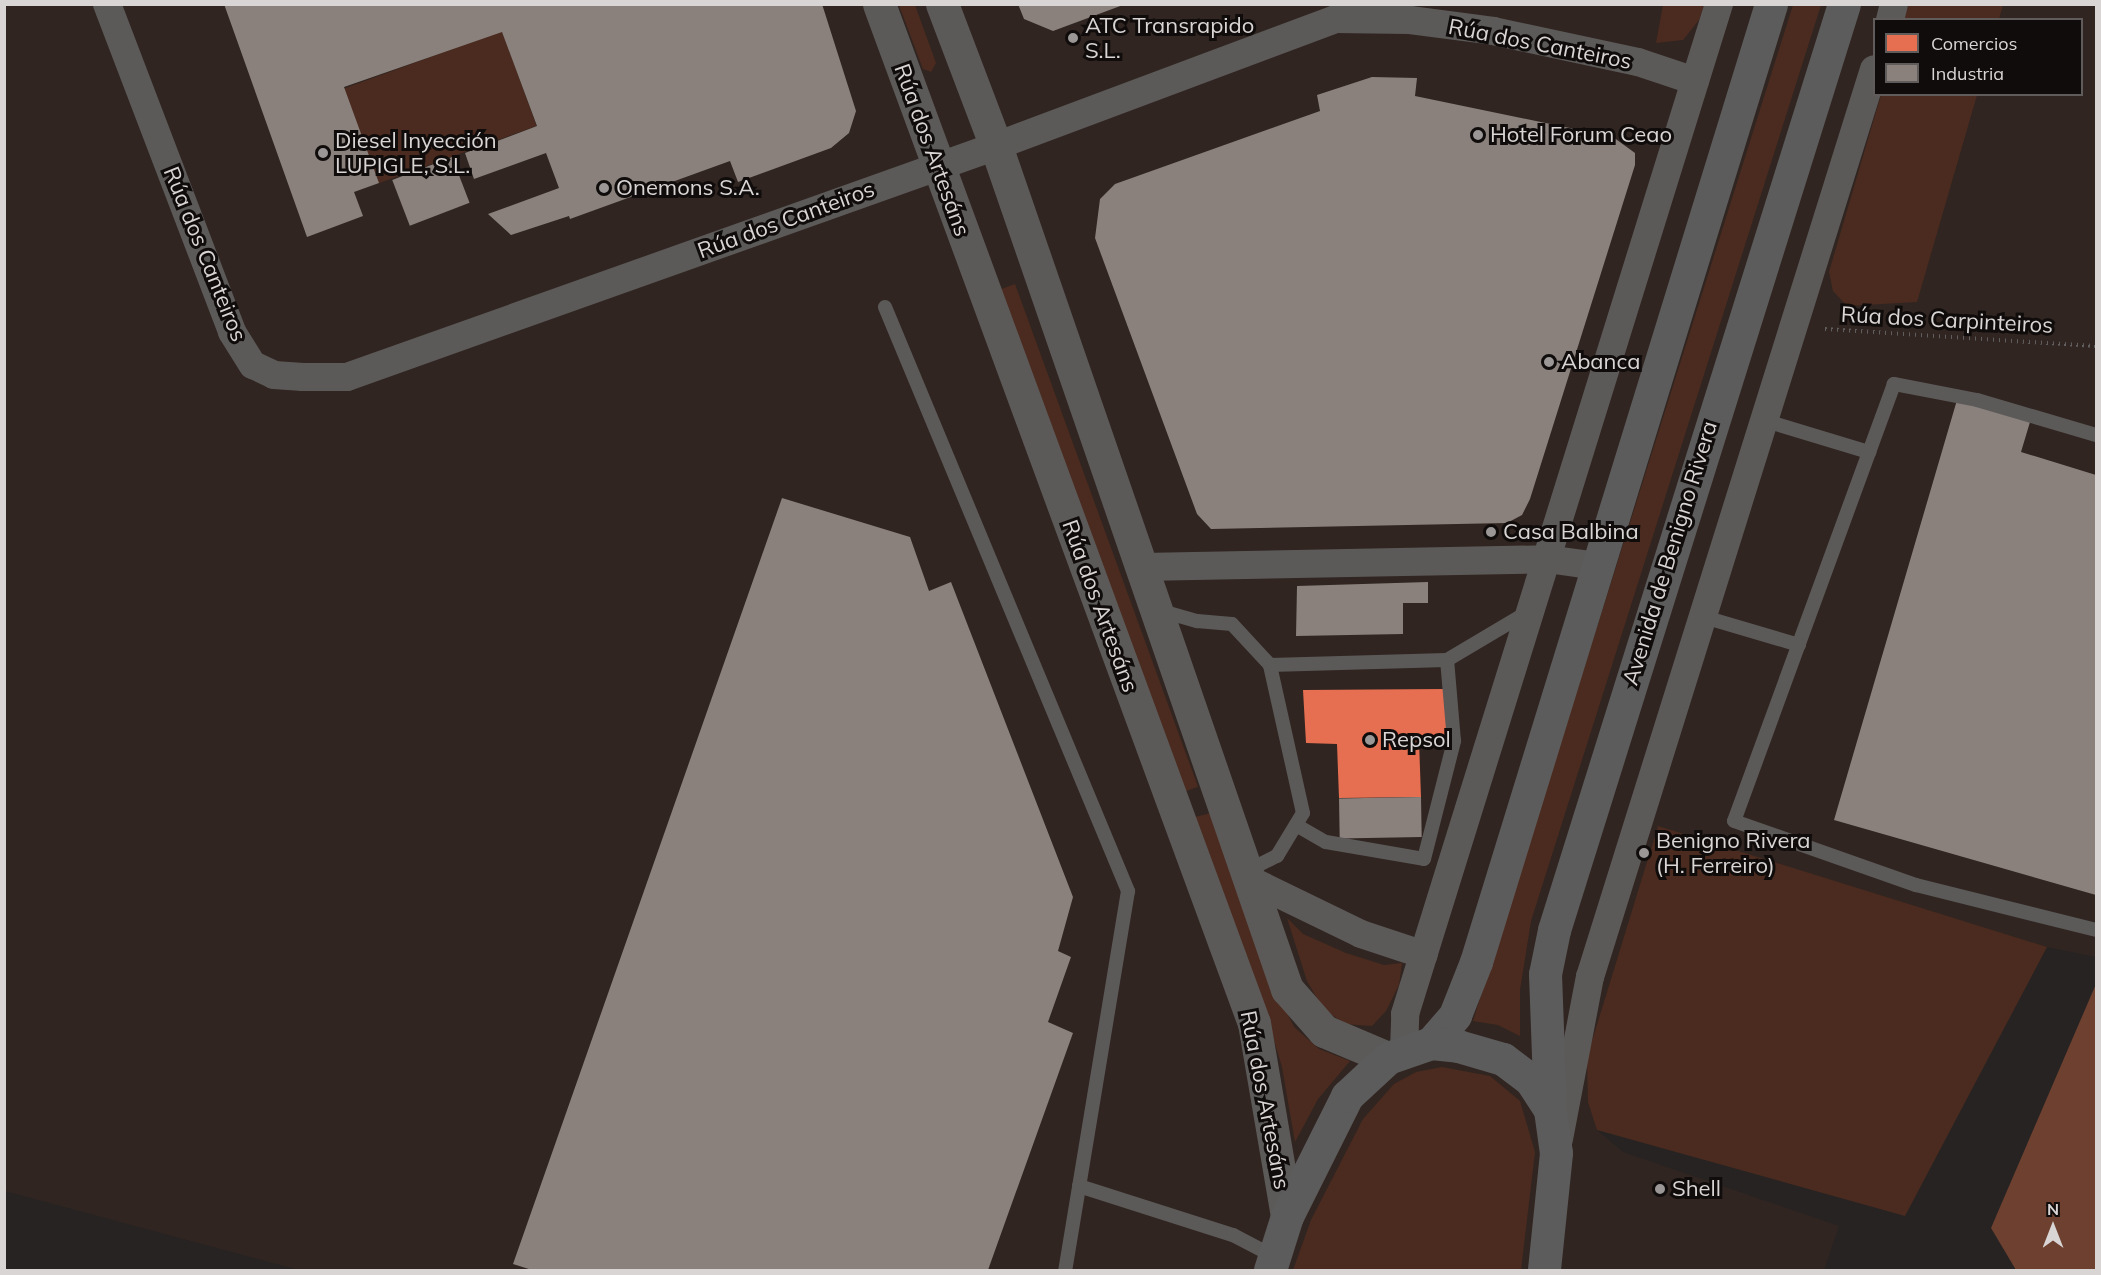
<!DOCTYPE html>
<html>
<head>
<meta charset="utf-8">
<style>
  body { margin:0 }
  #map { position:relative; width:2101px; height:1275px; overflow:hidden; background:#262322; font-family:Mulish,sans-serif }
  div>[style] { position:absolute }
  .built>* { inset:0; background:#302521 }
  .green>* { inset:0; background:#4b2b1f; transform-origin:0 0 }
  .forest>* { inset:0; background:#6d4030 }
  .shops>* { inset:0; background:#e76f51 }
  .industry>* { inset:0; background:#8a817c; transform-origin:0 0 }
  .path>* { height:4px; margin-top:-2px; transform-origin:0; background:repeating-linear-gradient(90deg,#5f5d5d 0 1.5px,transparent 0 6px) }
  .service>* { height:14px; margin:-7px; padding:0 7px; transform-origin:7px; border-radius:7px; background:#5c5a59 }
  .minor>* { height:28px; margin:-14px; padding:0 14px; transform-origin:14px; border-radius:14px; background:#5c5a59 }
  .tertiary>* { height:33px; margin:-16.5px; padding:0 16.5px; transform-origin:16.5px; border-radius:16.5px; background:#5c5a59 }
  .secondary>* { height:33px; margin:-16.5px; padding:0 16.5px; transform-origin:16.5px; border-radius:16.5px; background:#5d5c5c }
  .dots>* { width:16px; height:16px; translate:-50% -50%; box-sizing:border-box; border:3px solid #0f0c0b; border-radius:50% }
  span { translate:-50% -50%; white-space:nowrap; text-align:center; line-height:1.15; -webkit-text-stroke:6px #0f0c0b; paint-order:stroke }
  .poi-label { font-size:22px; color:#d9d5d4 }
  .left { translate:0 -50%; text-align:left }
  .street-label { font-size:22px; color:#d9d5d4 }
  .frame { position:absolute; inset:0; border:6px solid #d9d5d4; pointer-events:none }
  .legend { position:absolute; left:1873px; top:18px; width:210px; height:78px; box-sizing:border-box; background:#0f0c0b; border:2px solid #605c5b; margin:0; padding:8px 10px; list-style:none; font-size:18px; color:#d9d5d4 }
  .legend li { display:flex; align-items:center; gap:12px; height:30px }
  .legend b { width:30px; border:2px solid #605c5b }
  .north { position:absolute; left:2023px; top:1197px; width:60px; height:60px; -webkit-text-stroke:4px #0f0c0b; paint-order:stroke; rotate:0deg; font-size:16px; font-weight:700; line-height:24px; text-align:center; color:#d9d5d4 }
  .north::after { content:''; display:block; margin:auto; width:21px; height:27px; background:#d9d5d4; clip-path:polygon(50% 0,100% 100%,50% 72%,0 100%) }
</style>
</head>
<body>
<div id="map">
  <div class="built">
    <i style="clip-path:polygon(evenodd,4px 5px,2096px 5px,2096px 957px,2047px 947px,1658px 827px,1587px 1057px,1597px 1130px,1623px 1152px,1839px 1226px,1824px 1270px,299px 1270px,5px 1191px,4px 5px,1874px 20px,2082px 20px,2082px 94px,1874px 94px,1874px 20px)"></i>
  </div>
  <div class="green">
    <i style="clip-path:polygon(899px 5px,915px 5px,936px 63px,931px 72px,923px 69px)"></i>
    <i style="clip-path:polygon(1663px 5px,1663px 4px,1704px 5px,1699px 20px,1683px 40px,1656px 43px)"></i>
    <i style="clip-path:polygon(1793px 5px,1821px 5px,1531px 921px,1520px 990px,1520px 1036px,1498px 1025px,1473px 1021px)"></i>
    <i style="clip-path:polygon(1908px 5px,2003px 5px,1999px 19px,1904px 20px)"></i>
    <i style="left:502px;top:31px;width:101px;height:168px;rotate:70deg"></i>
    <i style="clip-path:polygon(1881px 95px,1977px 95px,1917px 302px,1847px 306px,1833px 291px,1829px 272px)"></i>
    <i style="left:1015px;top:284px;width:535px;height:16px;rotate:70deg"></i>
    <i style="clip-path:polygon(1211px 813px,1277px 993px,1294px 1027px,1319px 1049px,1350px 1061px,1318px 1099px,1295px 1142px,1282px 1067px,1271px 1030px,1195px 817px)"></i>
    <i style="clip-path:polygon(1658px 826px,2047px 947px,1905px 1216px,1597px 1130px,1588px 1102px,1587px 1057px)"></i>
    <i style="clip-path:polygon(1287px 918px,1303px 934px,1346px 953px,1384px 965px,1402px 963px,1399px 985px,1386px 1011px,1372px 1026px,1344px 1024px,1322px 1007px,1307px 981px)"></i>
    <i style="clip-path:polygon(1442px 1067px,1490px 1076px,1520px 1101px,1535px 1152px,1521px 1270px,1293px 1270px,1311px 1220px,1363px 1119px,1394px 1084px,1416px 1072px)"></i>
  </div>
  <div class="forest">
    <i style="clip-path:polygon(2096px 984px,2096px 1270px,2016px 1270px,1991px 1228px)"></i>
  </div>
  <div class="shops">
    <i style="clip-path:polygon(1444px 689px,1448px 738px,1419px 740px,1421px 797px,1339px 798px,1337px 744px,1306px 743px,1303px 690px)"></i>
  </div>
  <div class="industry">
    <i style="clip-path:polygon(224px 4px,822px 4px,856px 111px,849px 133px,831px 148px,738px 182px,730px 161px,570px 219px,569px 216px,511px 235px,488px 214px,559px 188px,546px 153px,474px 179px,465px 153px,537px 126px,502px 32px,344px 87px,379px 183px,354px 192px,363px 216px,307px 237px)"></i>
    <i style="clip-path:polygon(1018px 4px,1122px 4px,1123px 5px,1053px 31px,1024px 19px)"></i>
    <i style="clip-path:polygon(1372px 77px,1417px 78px,1415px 96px,1613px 137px,1635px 153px,1635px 165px,1530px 499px,1522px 515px,1507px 523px,1211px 529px,1197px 514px,1095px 238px,1100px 199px,1115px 184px,1320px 111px,1317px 95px)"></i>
    <i style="left:452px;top:157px;width:49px;height:64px;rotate:69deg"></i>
    <i style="clip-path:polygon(1957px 400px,2030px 422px,2021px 452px,2096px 475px,2096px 895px,1834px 820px)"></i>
    <i style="clip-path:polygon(782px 498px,910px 537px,929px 591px,951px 582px,1073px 897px,1058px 951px,1071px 957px,1048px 1022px,1073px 1033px,988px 1270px,532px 1270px,513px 1264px)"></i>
    <i style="clip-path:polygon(1428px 582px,1428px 603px,1403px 603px,1403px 634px,1296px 636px,1297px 586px)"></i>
    <i style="left:1421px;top:797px;width:40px;height:82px;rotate:89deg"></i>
  </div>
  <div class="path">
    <i style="left:1825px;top:329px;width:272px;rotate:3.6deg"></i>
  </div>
  <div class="service">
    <i style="left:885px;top:307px;width:633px;rotate:67.41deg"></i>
    <i style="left:1128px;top:891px;width:384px;rotate:99.4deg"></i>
    <i style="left:1766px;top:421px;width:108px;rotate:16.8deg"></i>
    <i style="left:2096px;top:435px;width:124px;rotate:-163.6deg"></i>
    <i style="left:1977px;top:400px;width:85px;rotate:-169.1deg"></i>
    <i style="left:1894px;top:384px;width:465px;rotate:110.1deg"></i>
    <i style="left:1734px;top:821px;width:193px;rotate:19.4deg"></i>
    <i style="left:1916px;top:885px;width:186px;rotate:14deg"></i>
    <i style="left:1158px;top:610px;width:41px;rotate:15.8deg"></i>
    <i style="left:1197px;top:621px;width:35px;rotate:5deg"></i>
    <i style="left:1232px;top:624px;width:56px;rotate:47.2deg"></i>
    <i style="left:1270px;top:665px;width:177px;rotate:-1.6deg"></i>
    <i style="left:1447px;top:660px;width:92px;rotate:-30.7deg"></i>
    <i style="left:1704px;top:617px;width:99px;rotate:16.4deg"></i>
    <i style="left:1296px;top:825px;width:34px;rotate:30deg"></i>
    <i style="left:1326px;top:842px;width:99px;rotate:9.8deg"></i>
    <i style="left:1424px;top:859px;width:122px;rotate:-75.7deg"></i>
    <i style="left:1454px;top:741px;width:81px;rotate:-94.9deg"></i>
    <i style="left:1247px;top:871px;width:34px;rotate:-27deg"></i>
    <i style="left:1277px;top:856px;width:50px;rotate:-58.8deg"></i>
    <i style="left:1303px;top:813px;width:152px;rotate:-102.6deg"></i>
    <i style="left:1079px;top:1186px;width:162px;rotate:17.7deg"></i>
    <i style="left:1233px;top:1235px;width:45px;rotate:27.7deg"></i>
  </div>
  <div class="minor">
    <i style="left:107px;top:4px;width:351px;rotate:69.1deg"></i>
    <i style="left:232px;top:332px;width:39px;rotate:58deg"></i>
    <i style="left:253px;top:365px;width:23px;rotate:25deg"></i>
    <i style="left:274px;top:375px;width:29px;rotate:4deg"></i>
    <i style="left:303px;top:377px;width:44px"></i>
    <i style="left:347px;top:377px;width:689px;rotate:-19.59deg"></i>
    <i style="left:996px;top:146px;width:363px;rotate:-20.5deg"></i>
    <i style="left:1336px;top:19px;width:74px;rotate:0.8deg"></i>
    <i style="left:1410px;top:20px;width:84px;rotate:7.5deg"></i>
    <i style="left:1493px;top:31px;width:148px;rotate:12.1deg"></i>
    <i style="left:1638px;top:62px;width:60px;rotate:18.4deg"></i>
    <i style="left:1890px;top:20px;width:16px;rotate:-76deg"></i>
    <i style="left:1142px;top:567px;width:405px;rotate:-1.1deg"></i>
    <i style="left:1547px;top:559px;width:50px;rotate:8deg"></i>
    <i style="left:1250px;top:880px;width:123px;rotate:25.9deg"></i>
    <i style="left:1361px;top:934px;width:66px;rotate:18.4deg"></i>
    <i style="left:1404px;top:1051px;width:37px;rotate:-88deg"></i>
    <i style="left:1405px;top:1014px;width:1058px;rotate:-72.73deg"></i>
    <i style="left:1559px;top:1139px;width:165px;rotate:-79.2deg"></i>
    <i style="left:1590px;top:977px;width:951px;rotate:-72.63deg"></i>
  </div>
  <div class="tertiary">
    <i style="left:879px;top:4px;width:1086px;rotate:69.8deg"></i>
    <i style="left:1254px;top:1023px;width:196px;rotate:80.3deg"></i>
    <i style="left:942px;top:4px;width:152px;rotate:69.2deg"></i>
    <i style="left:996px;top:146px;width:892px;rotate:70.96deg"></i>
    <i style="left:1287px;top:989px;width:56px;rotate:48.6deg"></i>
    <i style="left:1324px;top:1031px;width:69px;rotate:22.9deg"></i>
  </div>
  <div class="secondary">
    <i style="left:1431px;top:1043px;width:37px;rotate:-49deg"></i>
    <i style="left:1455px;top:1015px;width:57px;rotate:-68.4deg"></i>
    <i style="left:1476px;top:962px;width:1002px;rotate:-72.88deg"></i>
    <i style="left:1550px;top:1110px;width:136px;rotate:-92.1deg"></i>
    <i style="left:1545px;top:974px;width:45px;rotate:-78.4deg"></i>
    <i style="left:1554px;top:930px;width:970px;rotate:-72.61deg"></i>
    <i style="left:1270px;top:1270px;width:57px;rotate:-72.5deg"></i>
    <i style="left:1287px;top:1216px;width:134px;rotate:-63.4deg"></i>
    <i style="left:1347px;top:1096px;width:56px;rotate:-42.8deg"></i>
    <i style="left:1388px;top:1058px;width:46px;rotate:-19.2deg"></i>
    <i style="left:1431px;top:1043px;width:27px;rotate:6deg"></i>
    <i style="left:1458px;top:1046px;width:47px;rotate:16.1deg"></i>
    <i style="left:1503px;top:1059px;width:34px;rotate:37deg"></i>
    <i style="left:1530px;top:1079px;width:37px;rotate:57deg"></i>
    <i style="left:1550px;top:1110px;width:43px;rotate:82.1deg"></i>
    <i style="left:1556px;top:1153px;width:118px;rotate:95.9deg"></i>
  </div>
  <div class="dots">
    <i style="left:1073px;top:38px;background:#9a9796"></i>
    <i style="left:1478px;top:135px;background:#9a9796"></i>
    <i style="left:323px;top:153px;background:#9a9796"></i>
    <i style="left:604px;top:188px;background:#9a9796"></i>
    <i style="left:1549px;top:362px;background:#9a9796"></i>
    <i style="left:1491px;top:532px;background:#9a9796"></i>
    <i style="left:1370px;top:740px;background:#9a9796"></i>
    <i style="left:1644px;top:853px;background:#9a9796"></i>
    <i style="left:1660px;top:1189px;background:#9a9796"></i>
  </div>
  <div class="poi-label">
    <span class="left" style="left:1085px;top:38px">ATC Transrapido<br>S.L.</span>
    <span class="left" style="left:1490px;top:135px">Hotel Forum Ceao</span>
    <span class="left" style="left:335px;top:153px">Diesel Inyección<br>LUPIGLE, S.L.</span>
    <span class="left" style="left:616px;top:188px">Onemons S.A.</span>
    <span class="left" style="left:1561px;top:362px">Abanca</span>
    <span class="left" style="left:1503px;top:532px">Casa Balbina</span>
    <span class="left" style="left:1382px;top:740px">Repsol</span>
    <span class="left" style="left:1656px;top:853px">Benigno Rivera<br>(H. Ferreiro)</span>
    <span class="left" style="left:1672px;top:1189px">Shell</span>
  </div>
  <div class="street-label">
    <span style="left:1540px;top:44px;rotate:11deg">Rúa dos Canteiros</span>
    <span style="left:932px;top:150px;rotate:70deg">Rúa dos Artesáns</span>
    <span style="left:786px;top:220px;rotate:-20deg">Rúa dos Canteiros</span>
    <span style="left:205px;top:254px;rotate:68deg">Rúa dos Canteiros</span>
    <span style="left:1947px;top:320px;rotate:3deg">Rúa dos Carpinteiros</span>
    <span style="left:1670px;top:553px;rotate:-73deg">Avenida de Benigno Rivera</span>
    <span style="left:1100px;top:606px;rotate:70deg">Rúa dos Artesáns</span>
    <span style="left:1265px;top:1100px;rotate:79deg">Rúa dos Artesáns</span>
  </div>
  <div class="frame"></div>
  <ul class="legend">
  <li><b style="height:16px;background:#e76f51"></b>Comercios</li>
  <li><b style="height:16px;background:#8a817c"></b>Industria</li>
  </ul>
  <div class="north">N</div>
</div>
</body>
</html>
